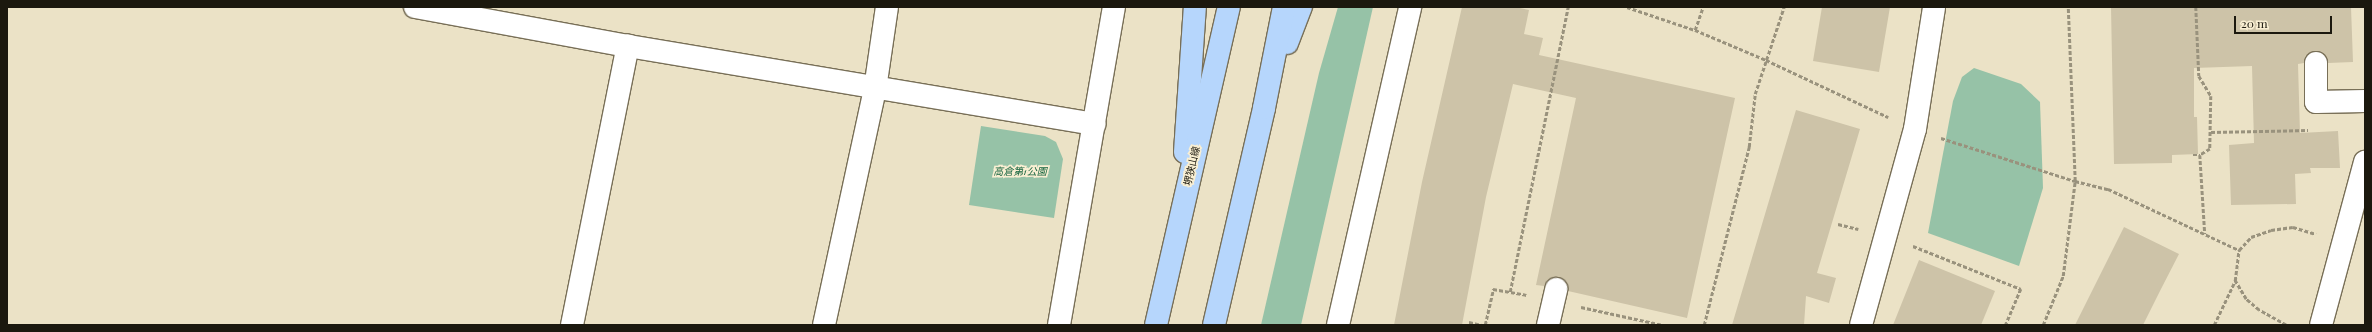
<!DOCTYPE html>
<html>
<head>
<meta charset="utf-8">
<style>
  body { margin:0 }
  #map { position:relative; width:2372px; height:332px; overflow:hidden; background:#ebe2c6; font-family:"Playfair Display","Noto Sans JP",serif }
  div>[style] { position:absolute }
  .green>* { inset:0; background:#96c2a7 }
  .building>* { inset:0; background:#cdc3a8 }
  .path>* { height:2.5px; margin-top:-1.25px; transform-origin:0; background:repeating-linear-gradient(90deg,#99927d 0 4px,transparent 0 6px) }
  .roads { filter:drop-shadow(1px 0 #786f57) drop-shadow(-1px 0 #786f57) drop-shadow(0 1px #786f57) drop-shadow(0 -1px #786f57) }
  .minor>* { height:22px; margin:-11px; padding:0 11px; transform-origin:11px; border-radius:11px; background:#fff }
  .major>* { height:22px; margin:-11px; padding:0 11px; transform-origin:11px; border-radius:11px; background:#b6d6fc }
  span { translate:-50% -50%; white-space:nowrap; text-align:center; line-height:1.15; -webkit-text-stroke:3.5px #f9efd3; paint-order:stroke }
  .street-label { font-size:10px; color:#1b180e }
  .park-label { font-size:10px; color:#15643f; font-style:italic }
  .frame { position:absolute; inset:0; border:8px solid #1b180e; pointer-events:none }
  .scale { position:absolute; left:2234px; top:16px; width:98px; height:18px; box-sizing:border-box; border:2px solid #1b180e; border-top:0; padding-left:5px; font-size:12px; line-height:14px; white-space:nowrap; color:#1b180e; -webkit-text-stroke:3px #f9efd3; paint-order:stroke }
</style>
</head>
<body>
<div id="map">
  <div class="green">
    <i style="clip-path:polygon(1338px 7px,1373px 7px,1301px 325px,1261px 325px,1319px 73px)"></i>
    <i style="clip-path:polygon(1974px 68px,2021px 84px,2040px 102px,2043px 188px,2019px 266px,1928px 233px,1953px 101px,1962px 77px)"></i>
    <i style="clip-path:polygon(981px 126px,1045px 136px,1056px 142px,1063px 159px,1054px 218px,969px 205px)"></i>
  </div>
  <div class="building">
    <i style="clip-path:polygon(1462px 7px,1515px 7px,1529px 10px,1524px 34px,1543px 38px,1539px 55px,1735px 98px,1687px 318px,1568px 291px,1565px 280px,1558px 277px,1547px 280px,1544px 286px,1536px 285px,1576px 98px,1513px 84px,1486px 197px,1462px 325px,1394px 325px,1422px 182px)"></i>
    <i style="clip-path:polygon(1822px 7px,1890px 7px,1879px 72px,1813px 61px)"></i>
    <i style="clip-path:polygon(2111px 7px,2351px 7px,2353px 62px,2328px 63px,2323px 52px,2316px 51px,2305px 56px,2304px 63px,2298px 64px,2300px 133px,2338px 131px,2340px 168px,2310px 168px,2311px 173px,2295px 174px,2296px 204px,2231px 205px,2229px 145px,2254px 143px,2252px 66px,2194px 68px,2194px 117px,2197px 117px,2198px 154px,2172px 155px,2172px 163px,2114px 164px)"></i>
    <i style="clip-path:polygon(1796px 110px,1860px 129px,1817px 273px,1836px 278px,1829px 303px,1806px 296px,1804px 325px,1732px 325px)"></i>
    <i style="clip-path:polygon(2124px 227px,2179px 254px,2161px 289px,2143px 325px,2075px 325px)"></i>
    <i style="clip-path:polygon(1919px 260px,1995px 291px,1981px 325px,1893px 325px)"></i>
  </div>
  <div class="path">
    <i style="left:1627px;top:7px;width:72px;rotate:18.7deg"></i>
    <i style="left:1695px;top:30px;width:77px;rotate:22.9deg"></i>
    <i style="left:1766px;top:60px;width:135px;rotate:25deg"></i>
    <i style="left:2196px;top:7px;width:69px;rotate:87.5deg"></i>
    <i style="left:2199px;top:76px;width:23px;rotate:59deg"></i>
    <i style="left:2211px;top:96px;width:53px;rotate:91.1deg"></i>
    <i style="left:2210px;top:149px;width:12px;rotate:149deg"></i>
    <i style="left:1695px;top:30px;width:24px;rotate:-71deg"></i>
    <i style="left:2211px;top:132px;width:97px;rotate:-1.2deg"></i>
    <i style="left:1941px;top:138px;width:141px;rotate:17.8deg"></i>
    <i style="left:2075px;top:181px;width:34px;rotate:14deg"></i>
    <i style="left:2108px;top:189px;width:145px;rotate:25deg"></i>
    <i style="left:2193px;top:155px;width:7px"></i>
    <i style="left:2200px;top:155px;width:79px;rotate:86.4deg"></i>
    <i style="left:1838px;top:224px;width:21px;rotate:14deg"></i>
    <i style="left:1913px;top:246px;width:116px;rotate:21.7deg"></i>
    <i style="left:2021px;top:289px;width:39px;rotate:113deg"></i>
    <i style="left:1510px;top:292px;width:291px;rotate:-78.5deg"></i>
    <i style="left:1581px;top:307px;width:84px;rotate:12.4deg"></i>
    <i style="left:1469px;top:322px;width:13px;rotate:13deg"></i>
    <i style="left:1485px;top:325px;width:37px;rotate:-77deg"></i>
    <i style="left:1493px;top:289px;width:34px;rotate:10deg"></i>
    <i style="left:1704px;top:325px;width:184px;rotate:-75.8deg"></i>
    <i style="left:1749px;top:147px;width:53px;rotate:-83.5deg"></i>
    <i style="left:1755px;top:94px;width:92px;rotate:-71.6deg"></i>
    <i style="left:2043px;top:325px;width:53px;rotate:-67.8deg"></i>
    <i style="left:2063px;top:276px;width:96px;rotate:-82.8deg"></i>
    <i style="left:2075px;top:181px;width:174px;rotate:-92.3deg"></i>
    <i style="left:2214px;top:325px;width:49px;rotate:-64.5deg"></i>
    <i style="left:2286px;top:325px;width:31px;rotate:-151deg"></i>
    <i style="left:2259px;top:310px;width:17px;rotate:-140deg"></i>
    <i style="left:2246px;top:299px;width:21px;rotate:-121deg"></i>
    <i style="left:2235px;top:281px;width:31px;rotate:-83deg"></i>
    <i style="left:2239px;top:250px;width:18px;rotate:-47deg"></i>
    <i style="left:2251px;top:237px;width:21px;rotate:-19deg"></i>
    <i style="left:2271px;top:230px;width:22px;rotate:-8deg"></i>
    <i style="left:2293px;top:227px;width:24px;rotate:17deg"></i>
  </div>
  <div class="roads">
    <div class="minor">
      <i style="left:415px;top:7px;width:217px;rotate:10.4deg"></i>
      <i style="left:628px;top:46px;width:473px;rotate:9.5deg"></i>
      <i style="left:2316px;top:63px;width:39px;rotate:90deg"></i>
      <i style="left:2316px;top:102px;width:49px;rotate:-1.2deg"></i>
      <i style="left:572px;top:325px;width:285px;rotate:-78.7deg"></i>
      <i style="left:824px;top:325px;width:241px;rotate:-77.8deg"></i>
      <i style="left:875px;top:89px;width:83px;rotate:-81.7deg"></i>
      <i style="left:1059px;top:325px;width:323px;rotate:-80.2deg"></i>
      <i style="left:1338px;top:325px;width:326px;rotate:-77.2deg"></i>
      <i style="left:1548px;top:325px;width:37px;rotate:-77deg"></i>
      <i style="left:1861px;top:325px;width:203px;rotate:-74.6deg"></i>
      <i style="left:1915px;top:129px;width:123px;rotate:-81.1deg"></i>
      <i style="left:2321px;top:325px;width:169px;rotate:-74.9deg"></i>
    </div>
    <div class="major">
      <i style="left:1287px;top:43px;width:39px;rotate:-69deg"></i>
      <i style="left:1185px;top:152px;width:145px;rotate:-86.1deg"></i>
      <i style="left:1156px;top:325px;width:326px;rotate:-77.1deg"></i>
      <i style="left:1214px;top:325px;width:223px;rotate:-77deg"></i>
      <i style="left:1264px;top:108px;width:103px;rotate:-78.8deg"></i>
    </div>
  </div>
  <div class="street-label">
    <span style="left:1192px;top:166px;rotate:-77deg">堺狭山線</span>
  </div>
  <div class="park-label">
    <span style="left:1020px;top:172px">高倉第1公園</span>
  </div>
  <div class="frame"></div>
  <div class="scale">20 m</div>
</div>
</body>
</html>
